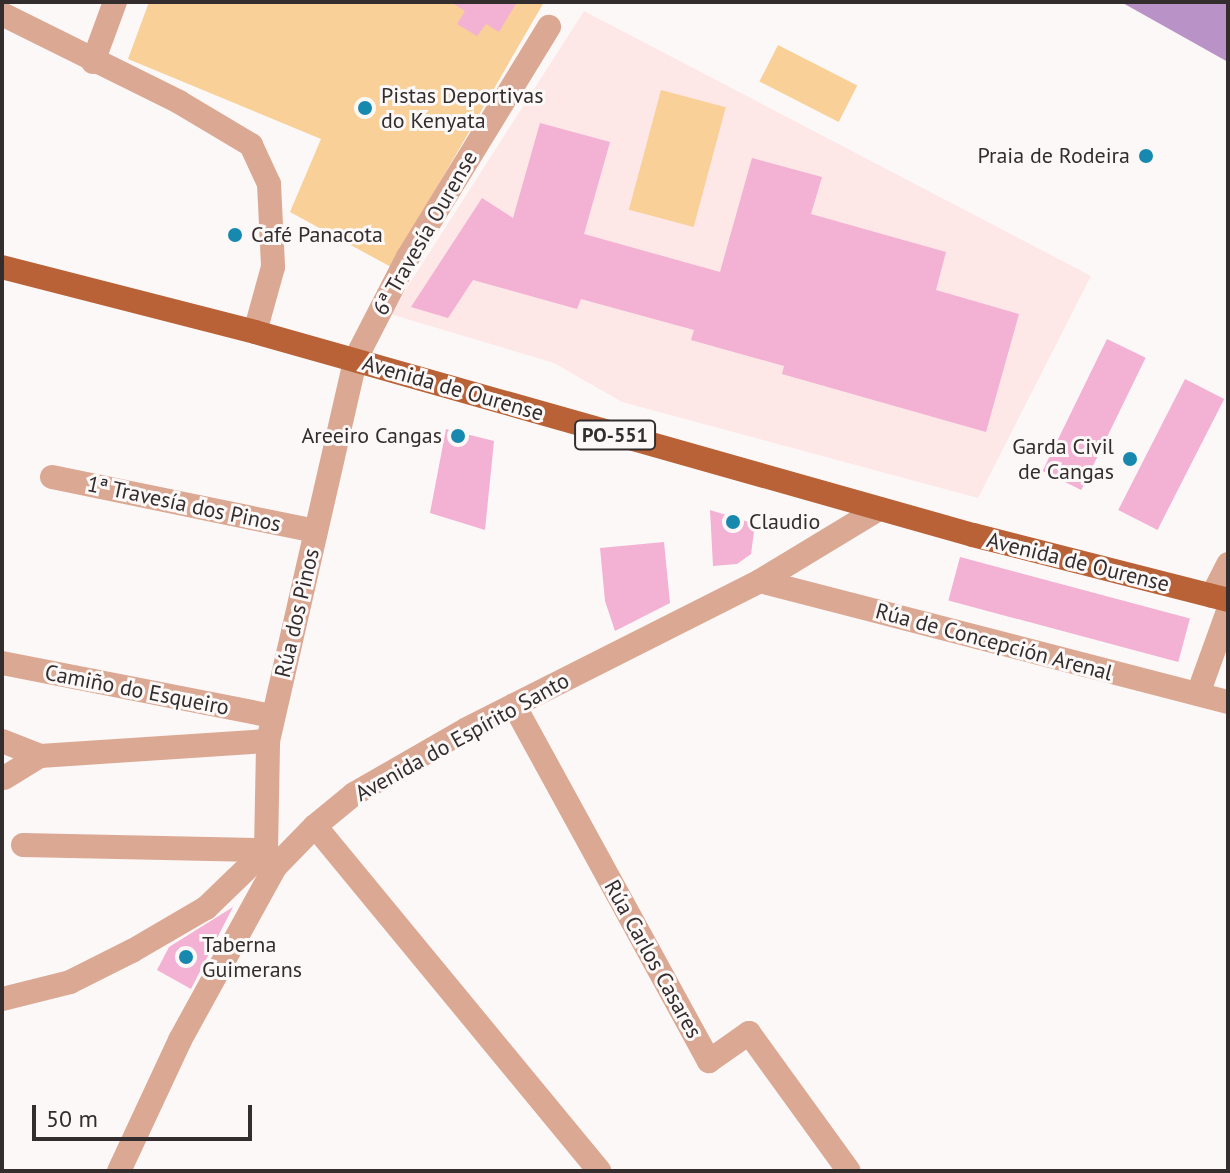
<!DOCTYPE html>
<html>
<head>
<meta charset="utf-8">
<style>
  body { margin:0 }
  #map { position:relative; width:1230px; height:1173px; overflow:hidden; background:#fdf8f8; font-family:"PT Sans",sans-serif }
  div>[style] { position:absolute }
  .built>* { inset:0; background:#fee7e7 }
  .green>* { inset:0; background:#f9d098; transform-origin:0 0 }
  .water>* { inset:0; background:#b992c8 }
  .building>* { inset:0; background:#f3b1d4; transform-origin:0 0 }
  .minor>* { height:24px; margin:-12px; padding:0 12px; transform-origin:12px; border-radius:12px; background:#dba993 }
  .tertiary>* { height:24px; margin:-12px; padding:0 12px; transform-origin:12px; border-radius:12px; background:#dba993 }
  .primary>* { height:24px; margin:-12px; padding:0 12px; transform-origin:12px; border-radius:12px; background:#b96237 }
  .dots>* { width:22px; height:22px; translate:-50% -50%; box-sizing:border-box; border:4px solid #fdf8f8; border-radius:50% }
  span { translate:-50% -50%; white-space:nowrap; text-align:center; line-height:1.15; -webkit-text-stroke:6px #fdf8f8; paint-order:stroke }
  .shield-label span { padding:2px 6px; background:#fdf8f8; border:2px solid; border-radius:6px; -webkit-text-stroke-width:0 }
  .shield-label { font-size:20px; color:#332d2d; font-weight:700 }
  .poi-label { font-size:22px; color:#332d2d }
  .left { translate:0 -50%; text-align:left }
  .right { translate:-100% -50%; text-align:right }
  .street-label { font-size:22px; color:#332d2d }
  .frame { position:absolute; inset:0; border:4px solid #332d2d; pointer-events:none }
  .scale { position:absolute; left:32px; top:1105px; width:220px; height:36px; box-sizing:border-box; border:4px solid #332d2d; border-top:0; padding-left:10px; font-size:24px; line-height:28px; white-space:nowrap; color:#332d2d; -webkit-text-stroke:6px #fdf8f8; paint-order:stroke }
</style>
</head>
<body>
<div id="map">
  <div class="built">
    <i style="clip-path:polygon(584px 11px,1091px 276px,978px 498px,622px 402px,554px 363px,390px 314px)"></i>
  </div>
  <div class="green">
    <i style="clip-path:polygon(149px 2px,544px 2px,391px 267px,290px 212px,321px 139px,128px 59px)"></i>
    <i style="left:778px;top:45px;width:89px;height:41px;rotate:27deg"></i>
    <i style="left:661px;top:90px;width:67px;height:124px;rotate:15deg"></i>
  </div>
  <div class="water">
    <i style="clip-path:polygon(1121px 2px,1228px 2px,1228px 62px)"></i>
  </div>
  <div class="building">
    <i style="clip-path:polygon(451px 2px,517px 2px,499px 32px,486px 24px,477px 36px,457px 24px,465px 11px)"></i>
    <i style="clip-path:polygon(540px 123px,610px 142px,584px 234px,720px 272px,752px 158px,822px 177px,811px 214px,946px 252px,936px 290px,1019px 314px,986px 432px,782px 374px,784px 366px,691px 340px,694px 330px,581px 299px,577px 309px,473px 280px,448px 318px,411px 307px,482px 198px,513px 218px)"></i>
    <i style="left:1107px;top:339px;width:43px;height:147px;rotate:26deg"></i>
    <i style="left:1185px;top:379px;width:44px;height:147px;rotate:27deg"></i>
    <i style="clip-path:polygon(446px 429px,494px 441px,485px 530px,430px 513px)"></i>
    <i style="clip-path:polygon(710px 510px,755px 524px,751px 554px,737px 564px,713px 566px)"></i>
    <i style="clip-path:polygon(664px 542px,670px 603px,615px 631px,605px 601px,600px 548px)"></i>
    <i style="left:960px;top:557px;width:238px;height:45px;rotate:15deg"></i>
    <i style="clip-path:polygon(233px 907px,191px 989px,157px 970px,169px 947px)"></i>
  </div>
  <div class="minor">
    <i style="left:2px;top:14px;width:198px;rotate:26.4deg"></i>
    <i style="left:179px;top:102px;width:84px;rotate:30.8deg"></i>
    <i style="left:251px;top:145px;width:43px;rotate:65.2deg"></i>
    <i style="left:269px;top:184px;width:83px;rotate:87.2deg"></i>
    <i style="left:273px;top:267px;width:67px;rotate:105.5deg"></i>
    <i style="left:93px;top:62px;width:64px;rotate:-69.9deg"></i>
    <i style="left:52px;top:477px;width:269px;rotate:11.6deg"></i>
    <i style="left:760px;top:581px;width:483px;rotate:14.5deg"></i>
    <i style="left:1212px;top:596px;width:36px;rotate:-63deg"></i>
    <i style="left:2px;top:663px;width:275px;rotate:11.1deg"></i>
    <i style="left:1198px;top:694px;width:88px;rotate:-70.1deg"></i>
    <i style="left:514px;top:705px;width:406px;rotate:61.3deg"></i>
    <i style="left:709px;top:1061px;width:49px;rotate:-35deg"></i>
    <i style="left:749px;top:1033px;width:170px;rotate:54.1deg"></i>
    <i style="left:2px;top:741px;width:41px;rotate:21.5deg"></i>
    <i style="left:4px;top:778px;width:42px;rotate:-31.4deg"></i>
    <i style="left:40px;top:756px;width:228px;rotate:-3.8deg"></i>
    <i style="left:315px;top:826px;width:447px;rotate:50.5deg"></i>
    <i style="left:23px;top:845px;width:243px;rotate:1.2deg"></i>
    <i style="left:275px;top:867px;width:19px;rotate:-118deg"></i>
    <i style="left:266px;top:850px;width:109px;rotate:-88.9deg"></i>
    <i style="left:268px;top:741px;width:391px;rotate:-77.1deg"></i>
    <i style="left:355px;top:360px;width:116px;rotate:-62.8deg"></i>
    <i style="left:408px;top:257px;width:270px;rotate:-58.5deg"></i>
    <i style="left:2px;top:999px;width:70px;rotate:-14deg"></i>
    <i style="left:70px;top:982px;width:69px;rotate:-26.6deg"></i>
    <i style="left:132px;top:951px;width:86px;rotate:-30.2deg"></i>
    <i style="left:206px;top:908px;width:83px;rotate:-44deg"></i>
  </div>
  <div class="tertiary">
    <i style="left:119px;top:1171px;width:145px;rotate:-65deg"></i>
    <i style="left:180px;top:1040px;width:197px;rotate:-61.2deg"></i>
    <i style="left:275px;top:867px;width:57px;rotate:-45.7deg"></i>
    <i style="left:315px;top:826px;width:50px;rotate:-39.4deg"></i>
    <i style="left:354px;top:794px;width:130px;rotate:-29.9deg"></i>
    <i style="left:467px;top:729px;width:328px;rotate:-26.8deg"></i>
    <i style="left:760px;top:581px;width:139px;rotate:-31.2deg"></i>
  </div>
  <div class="primary">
    <i style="left:2px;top:267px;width:261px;rotate:14.4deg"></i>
    <i style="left:255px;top:332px;width:746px;rotate:15.79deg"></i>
    <i style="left:973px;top:535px;width:263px;rotate:14.3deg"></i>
  </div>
  <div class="dots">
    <i style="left:365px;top:108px;background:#1788ae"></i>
    <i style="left:1146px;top:156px;background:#1788ae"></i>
    <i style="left:235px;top:235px;background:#1788ae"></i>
    <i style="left:458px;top:436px;background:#1788ae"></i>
    <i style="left:1130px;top:459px;background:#1788ae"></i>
    <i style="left:733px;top:522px;background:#1788ae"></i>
    <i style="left:186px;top:957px;background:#1788ae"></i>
  </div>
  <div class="shield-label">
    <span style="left:615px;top:435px">PO-551</span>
  </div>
  <div class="poi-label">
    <span class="left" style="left:381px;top:108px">Pistas Deportivas<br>do Kenyata</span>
    <span class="right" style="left:1130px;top:156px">Praia de Rodeira</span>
    <span class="left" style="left:251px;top:235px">Café Panacota</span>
    <span class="right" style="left:442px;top:436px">Areeiro Cangas</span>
    <span class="right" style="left:1114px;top:459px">Garda Civil<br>de Cangas</span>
    <span class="left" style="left:749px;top:522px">Claudio</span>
    <span class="left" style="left:202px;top:957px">Taberna<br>Guimerans</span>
  </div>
  <div class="street-label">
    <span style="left:425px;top:233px;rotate:-60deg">6ª Travesía Ourense</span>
    <span style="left:453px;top:388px;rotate:16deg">Avenida de Ourense</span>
    <span style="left:184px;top:504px;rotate:12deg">1ª Travesía dos Pinos</span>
    <span style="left:1078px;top:562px;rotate:14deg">Avenida de Ourense</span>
    <span style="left:297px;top:613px;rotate:-77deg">Rúa dos Pinos</span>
    <span style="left:994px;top:642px;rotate:15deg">Rúa de Concepción Arenal</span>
    <span style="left:137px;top:690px;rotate:11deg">Camiño do Esqueiro</span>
    <span style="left:462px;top:737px;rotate:-29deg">Avenida do Espírito Santo</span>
    <span style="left:653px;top:959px;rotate:61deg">Rúa Carlos Casares</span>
  </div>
  <div class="frame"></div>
  <div class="scale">50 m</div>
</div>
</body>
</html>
